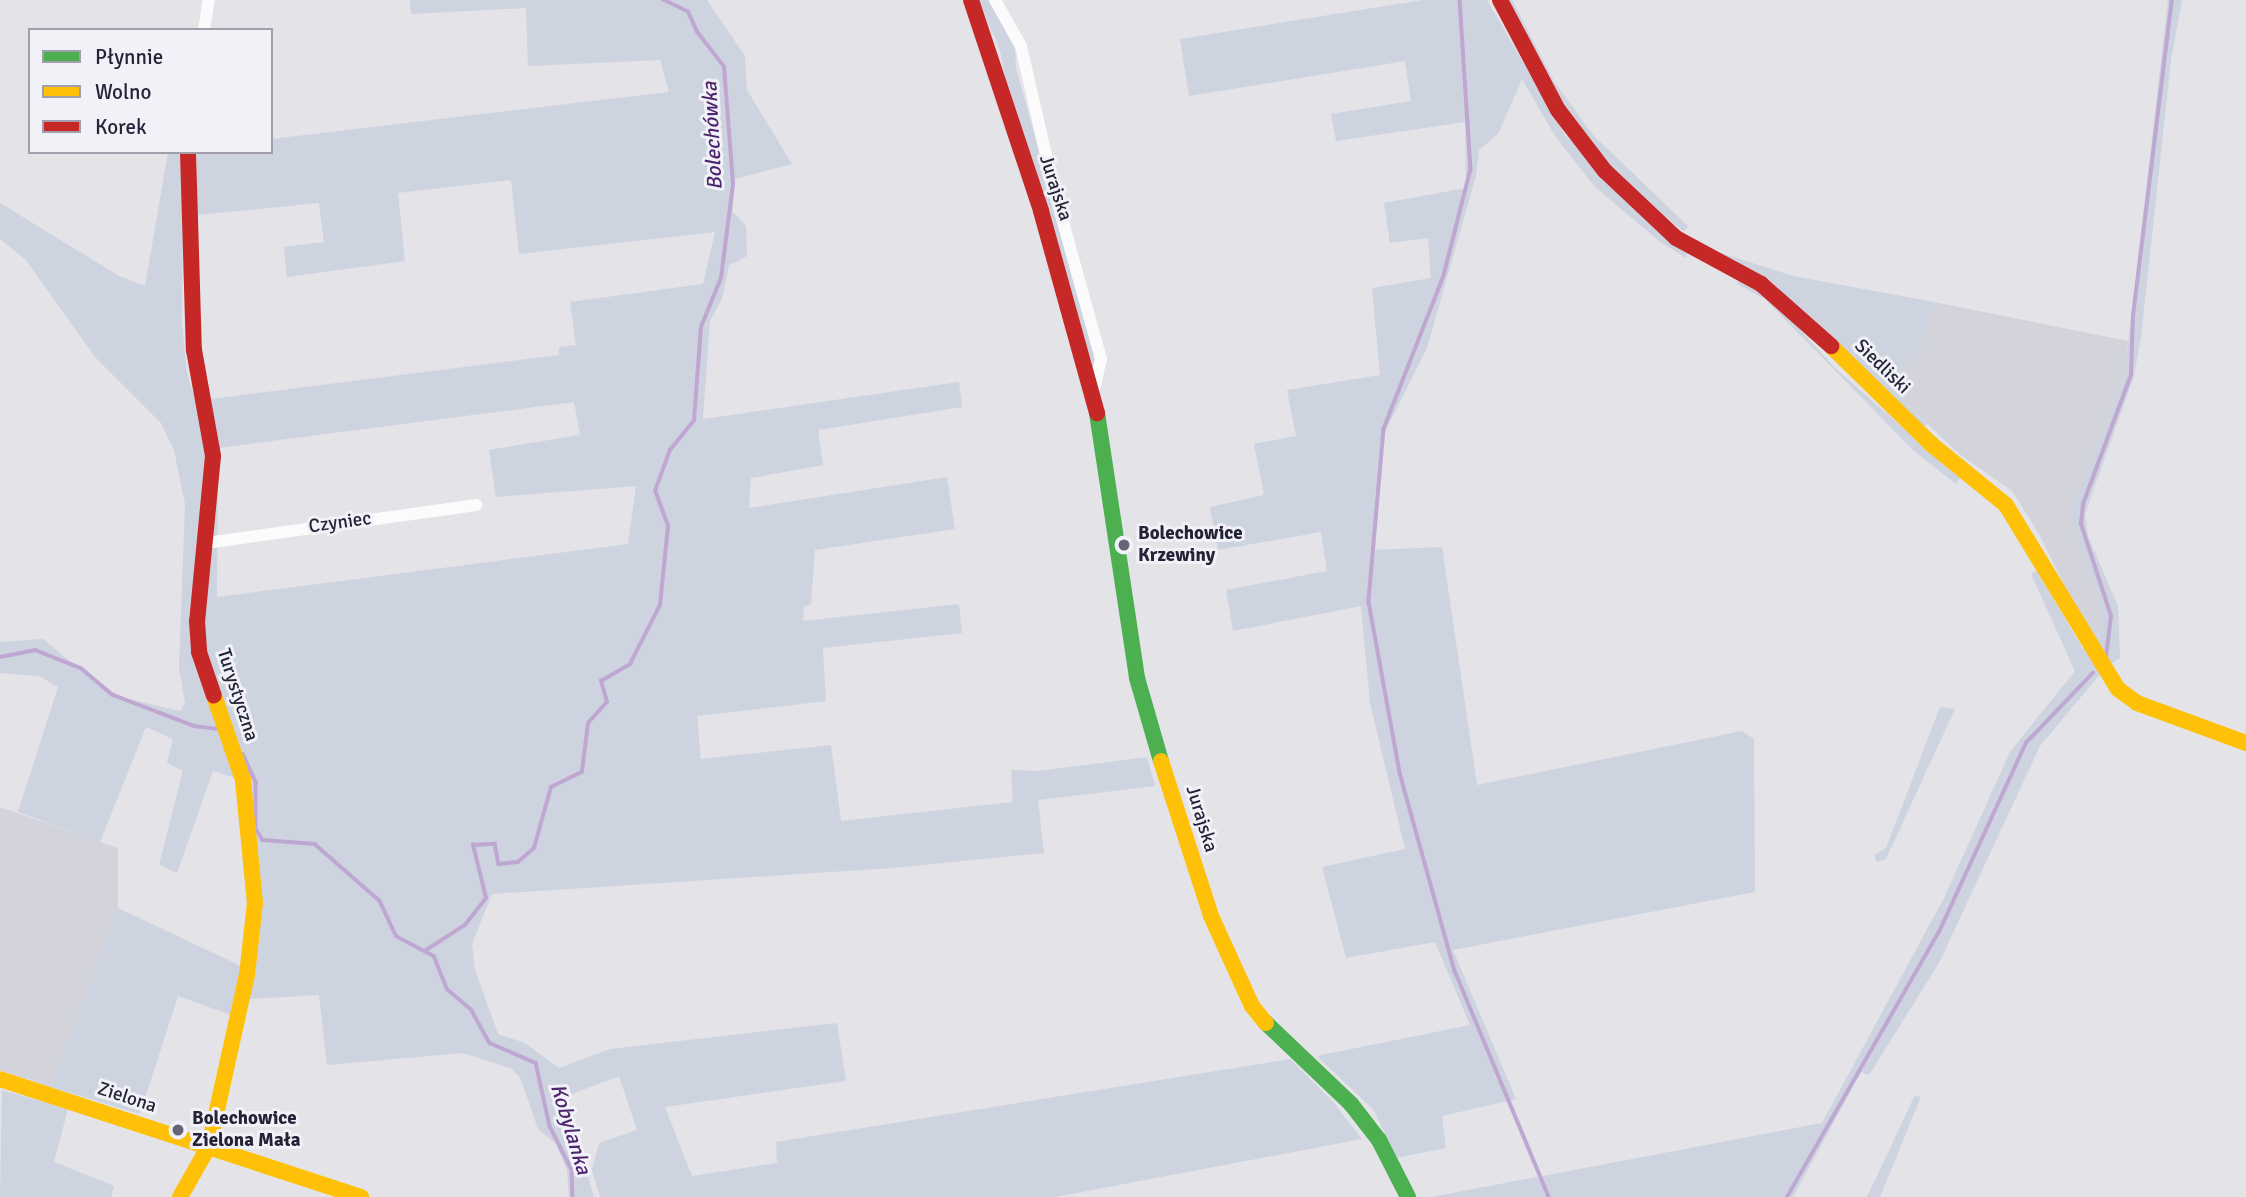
<!DOCTYPE html>
<html>
<head>
<meta charset="utf-8">
<style>
  body { margin:0 }
  #map { position:relative; width:2246px; height:1197px; overflow:hidden; background:#e3e3e8; font-family:Signika,sans-serif }
  div>[style] { position:absolute }
  .built>* { inset:0; background:#d3d3db }
  .green>* { inset:0; background:#ced3e0 }
  .stream>* { height:3.5px; margin:-1.75px; padding:0 1.75px; transform-origin:1.75px; border-radius:1.75px; background:#bea8d2 }
  .street>* { height:12px; margin:-6px; padding:0 6px; transform-origin:6px; border-radius:6px; background:#fbfbfc }
  .fast>* { height:16px; margin:-8px; padding:0 8px; transform-origin:8px; border-radius:8px; background:#4caf50 }
  .slow>* { height:16px; margin:-8px; padding:0 8px; transform-origin:8px; border-radius:8px; background:#ffc107 }
  .jam>* { height:16px; margin:-8px; padding:0 8px; transform-origin:8px; border-radius:8px; background:#c62828 }
  .dots>* { width:19px; height:19px; translate:-50% -50%; box-sizing:border-box; border:4px solid #f1f2f7; border-radius:50% }
  span { translate:-50% -50%; white-space:nowrap; text-align:center; line-height:1.15; -webkit-text-stroke:6px #f1f2f7; paint-order:stroke }
  .street-label { font-size:19px; color:#262338 }
  .poi-label { font-size:19px; color:#262338; font-weight:700 }
  .left { translate:0 -50%; text-align:left }
  .water-label { font-size:21px; color:#4d256d; font-style:italic }
  .legend { position:absolute; left:28px; top:28px; width:245px; height:126px; box-sizing:border-box; background:#f1f2f7; border:2px solid #a09fab; margin:0; padding:9px 12px; list-style:none; font-size:21px; color:#262338 }
  .legend li { display:flex; align-items:center; gap:14px; height:35px }
  .legend b { width:35px; border:2px solid #a09fab }
</style>
</head>
<body>
<div id="map">
  <div class="built">
    <i style="clip-path:polygon(1934px 302px,2128px 341px,2124px 380px,2069px 512px,2100px 601px,2098px 644px,2094px 645px,2040px 536px,2012px 491px,1958px 453px,1890px 388px,1922px 346px)"></i>
    <i style="clip-path:polygon(0 807px,118px 848px,118px 908px,51px 1087px,0 1070px)"></i>
  </div>
  <div class="green">
    <i style="clip-path:polygon(evenodd,410px 0,707px 0,745px 56px,747px 90px,792px 164px,734px 179px,733px 212px,746px 226px,747px 256px,729px 265px,722px 299px,710px 321px,703px 419px,959px 382px,962px 407px,818px 430px,823px 465px,751px 478px,749px 508px,947px 477px,955px 529px,815px 550px,811px 604px,804px 607px,803px 621px,959px 604px,962px 633px,823px 648px,826px 701px,697px 716px,701px 759px,831px 745px,841px 821px,1013px 802px,1011px 770px,1038px 771px,1147px 757px,1155px 786px,1038px 800px,1044px 853px,892px 868px,492px 894px,472px 944px,475px 970px,498px 1034px,525px 1043px,559px 1068px,610px 1049px,837px 1023px,846px 1081px,665px 1107px,692px 1176px,777px 1163px,776px 1142px,1290px 1059px,1333px 1102px,1362px 1139px,1055px 1197px,600px 1197px,592px 1170px,599px 1143px,637px 1130px,619px 1076px,559px 1099px,560px 1127px,577px 1162px,583px 1161px,594px 1197px,569px 1197px,567px 1170px,556px 1144px,538px 1129px,520px 1077px,510px 1068px,463px 1053px,327px 1065px,319px 995px,248px 999px,253px 975px,236px 778px,213px 771px,177px 873px,159px 865px,183px 771px,167px 763px,173px 739px,146px 727px,100px 842px,18px 812px,58px 687px,39px 676px,0 673px,0 642px,43px 639px,98px 685px,124px 698px,180px 711px,185px 703px,179px 667px,185px 504px,174px 450px,161px 423px,95px 357px,26px 260px,0 239px,0 203px,119px 276px,145px 286px,168px 152px,183px 152px,182px 324px,187px 373px,205px 434px,211px 399px,559px 355px,559px 347px,576px 345px,570px 302px,703px 284px,715px 232px,519px 254px,511px 180px,398px 193px,405px 261px,287px 277px,284px 247px,324px 242px,319px 203px,197px 215px,197px 152px,271px 152px,271px 139px,669px 92px,660px 60px,528px 66px,526px 8px,411px 14px,410px 0,574px 402px,580px 435px,489px 450px,496px 497px,636px 486px,628px 544px,217px 597px,218px 448px,574px 402px)"></i>
    <i style="clip-path:polygon(979px 0,989px 0,1015px 49px,1016px 68px,1098px 361px,1093px 368px,1010px 100px,1000px 51px)"></i>
    <i style="clip-path:polygon(1423px 0,1487px 0,1565px 135px,1689px 251px,1686px 258px,1659px 241px,1595px 187px,1555px 136px,1522px 79px,1498px 134px,1479px 150px,1476px 176px,1427px 348px,1384px 434px,1372px 550px,1442px 547px,1477px 785px,1742px 731px,1754px 739px,1755px 892px,1453px 950px,1516px 1099px,1442px 1116px,1446px 1148px,1396px 1158px,1374px 1110px,1317px 1056px,1470px 1025px,1435px 942px,1346px 958px,1322px 867px,1405px 849px,1370px 703px,1361px 606px,1233px 631px,1226px 590px,1327px 571px,1321px 532px,1218px 550px,1210px 507px,1264px 495px,1254px 444px,1296px 436px,1287px 390px,1380px 375px,1372px 288px,1431px 278px,1428px 238px,1390px 243px,1384px 203px,1466px 188px,1465px 122px,1336px 141px,1331px 114px,1411px 101px,1405px 61px,1189px 96px,1180px 39px)"></i>
    <i style="clip-path:polygon(1506px 0,1512px 0,1554px 81px,1593px 135px,1688px 226px,1684px 232px,1622px 180px,1562px 110px)"></i>
    <i style="clip-path:polygon(2168px 0,2182px 0,2171px 60px,2141px 337px,2134px 376px,2085px 514px,2088px 536px,2118px 606px,2120px 658px,2106px 667px,2040px 746px,1939px 963px,1869px 1075px,1861px 1072px,1793px 1197px,1431px 1197px,1822px 1123px,1944px 898px,2010px 752px,2075px 671px,2031px 574px,2036px 570px,2083px 649px,2098px 644px,2100px 601px,2069px 512px,2124px 380px)"></i>
    <i style="clip-path:polygon(1721px 253px,1793px 276px,1934px 302px,1922px 346px,1890px 388px,1927px 424px,1922px 430px)"></i>
    <i style="clip-path:polygon(1739px 279px,1768px 295px,1835px 368px,1960px 478px,1956px 484px,1914px 451px,1765px 299px,1737px 284px)"></i>
    <i style="clip-path:polygon(1940px 707px,1955px 709px,1886px 859px,1877px 862px,1874px 855px,1886px 848px)"></i>
    <i style="clip-path:polygon(118px 908px,243px 967px,231px 1015px,178px 996px,140px 1114px,51px 1087px)"></i>
    <i style="clip-path:polygon(2px 1090px,68px 1109px,54px 1162px,114px 1186px,111px 1197px,0 1197px)"></i>
    <i style="clip-path:polygon(1915px 1095px,1921px 1097px,1880px 1197px,1867px 1197px)"></i>
  </div>
  <div class="stream">
    <i style="left:1460px;top:0;width:169px;rotate:86.3deg"></i>
    <i style="left:1471px;top:169px;width:110px;rotate:104.2deg"></i>
    <i style="left:1444px;top:276px;width:164px;rotate:111.4deg"></i>
    <i style="left:1384px;top:429px;width:174px;rotate:95deg"></i>
    <i style="left:1369px;top:602px;width:174px;rotate:79.7deg"></i>
    <i style="left:1400px;top:773px;width:205px;rotate:74.5deg"></i>
    <i style="left:1455px;top:971px;width:245px;rotate:67.4deg"></i>
    <i style="left:0;top:657px;width:36px;rotate:-11deg"></i>
    <i style="left:35px;top:650px;width:49px;rotate:21.4deg"></i>
    <i style="left:81px;top:668px;width:42px;rotate:40.2deg"></i>
    <i style="left:113px;top:695px;width:87px;rotate:20.9deg"></i>
    <i style="left:194px;top:726px;width:23px;rotate:7deg"></i>
    <i style="left:2106px;top:657px;width:41px;rotate:-83deg"></i>
    <i style="left:2111px;top:616px;width:97px;rotate:-108.1deg"></i>
    <i style="left:2081px;top:524px;width:20px;rotate:-84deg"></i>
    <i style="left:2083px;top:504px;width:138px;rotate:-69.6deg"></i>
    <i style="left:2131px;top:375px;width:59px;rotate:-88.1deg"></i>
    <i style="left:2133px;top:316px;width:318px;rotate:-83deg"></i>
    <i style="left:243px;top:754px;width:31px;rotate:65deg"></i>
    <i style="left:256px;top:782px;width:47px;rotate:90deg"></i>
    <i style="left:256px;top:829px;width:13px;rotate:58deg"></i>
    <i style="left:263px;top:840px;width:52px;rotate:4.4deg"></i>
    <i style="left:315px;top:844px;width:86px;rotate:41.2deg"></i>
    <i style="left:380px;top:901px;width:38px;rotate:65deg"></i>
    <i style="left:396px;top:936px;width:43px;rotate:27.8deg"></i>
    <i style="left:434px;top:956px;width:35px;rotate:68deg"></i>
    <i style="left:447px;top:989px;width:31px;rotate:40deg"></i>
    <i style="left:471px;top:1009px;width:39px;rotate:61deg"></i>
    <i style="left:490px;top:1043px;width:50px;rotate:23.5deg"></i>
    <i style="left:536px;top:1063px;width:65px;rotate:77.5deg"></i>
    <i style="left:550px;top:1126px;width:49px;rotate:63.4deg"></i>
    <i style="left:572px;top:1170px;width:27px;rotate:88deg"></i>
    <i style="left:426px;top:950px;width:46px;rotate:-32.7deg"></i>
    <i style="left:465px;top:925px;width:34px;rotate:-52deg"></i>
    <i style="left:486px;top:898px;width:55px;rotate:-103.8deg"></i>
    <i style="left:473px;top:845px;width:22px;rotate:-3deg"></i>
    <i style="left:495px;top:844px;width:20px;rotate:79deg"></i>
    <i style="left:499px;top:864px;width:19px;rotate:-6deg"></i>
    <i style="left:518px;top:862px;width:21px;rotate:-41deg"></i>
    <i style="left:534px;top:848px;width:63px;rotate:-74.4deg"></i>
    <i style="left:551px;top:787px;width:34px;rotate:-26deg"></i>
    <i style="left:582px;top:772px;width:49px;rotate:-83deg"></i>
    <i style="left:588px;top:723px;width:28px;rotate:-48deg"></i>
    <i style="left:607px;top:702px;width:22px;rotate:-106deg"></i>
    <i style="left:601px;top:681px;width:34px;rotate:-30deg"></i>
    <i style="left:630px;top:664px;width:66px;rotate:-63deg"></i>
    <i style="left:660px;top:605px;width:79px;rotate:-84.2deg"></i>
    <i style="left:668px;top:526px;width:37px;rotate:-110deg"></i>
    <i style="left:655px;top:491px;width:44px;rotate:-69.9deg"></i>
    <i style="left:670px;top:450px;width:38px;rotate:-51deg"></i>
    <i style="left:694px;top:420px;width:93px;rotate:-85.7deg"></i>
    <i style="left:701px;top:327px;width:53px;rotate:-67.8deg"></i>
    <i style="left:721px;top:278px;width:95px;rotate:-82.7deg"></i>
    <i style="left:733px;top:184px;width:117px;rotate:-94.4deg"></i>
    <i style="left:724px;top:67px;width:44px;rotate:-127.6deg"></i>
    <i style="left:697px;top:32px;width:22px;rotate:-114deg"></i>
    <i style="left:688px;top:12px;width:28px;rotate:-154deg"></i>
    <i style="left:1787px;top:1197px;width:305px;rotate:-60.2deg"></i>
    <i style="left:1939px;top:932px;width:208px;rotate:-65.3deg"></i>
    <i style="left:2026px;top:743px;width:97px;rotate:-46.3deg"></i>
  </div>
  <div class="street">
    <i style="left:995px;top:0;width:53px;rotate:60.5deg"></i>
    <i style="left:1021px;top:46px;width:144px;rotate:77.1deg"></i>
    <i style="left:1053px;top:186px;width:180px;rotate:74.5deg"></i>
    <i style="left:1101px;top:359px;width:28px;rotate:103deg"></i>
    <i style="left:204px;top:30px;width:30px;rotate:-81deg"></i>
    <i style="left:206px;top:543px;width:273px;rotate:-8deg"></i>
  </div>
  <div class="fast">
    <i style="left:1097px;top:413px;width:268px;rotate:81.4deg"></i>
    <i style="left:1137px;top:678px;width:86px;rotate:73.9deg"></i>
    <i style="left:1266px;top:1023px;width:117px;rotate:43.6deg"></i>
    <i style="left:1351px;top:1104px;width:46px;rotate:52.1deg"></i>
    <i style="left:1379px;top:1140px;width:64px;rotate:63deg"></i>
  </div>
  <div class="slow">
    <i style="left:1831px;top:346px;width:140px;rotate:44.4deg"></i>
    <i style="left:1931px;top:444px;width:97px;rotate:39.1deg"></i>
    <i style="left:2006px;top:505px;width:215px;rotate:58.7deg"></i>
    <i style="left:2118px;top:689px;width:24px;rotate:36deg"></i>
    <i style="left:2137px;top:703px;width:116px;rotate:20.2deg"></i>
    <i style="left:1161px;top:761px;width:163px;rotate:72.1deg"></i>
    <i style="left:1211px;top:916px;width:99px;rotate:65.5deg"></i>
    <i style="left:1252px;top:1006px;width:22px;rotate:51deg"></i>
    <i style="left:0;top:1079px;width:380px;rotate:18.1deg"></i>
    <i style="left:180px;top:1197px;width:59px;rotate:-60.4deg"></i>
    <i style="left:209px;top:1146px;width:175px;rotate:-77.5deg"></i>
    <i style="left:247px;top:975px;width:72px;rotate:-83.7deg"></i>
    <i style="left:255px;top:903px;width:124px;rotate:-95.6deg"></i>
    <i style="left:243px;top:780px;width:89px;rotate:-109deg"></i>
  </div>
  <div class="jam">
    <i style="left:971px;top:0;width:222px;rotate:71.6deg"></i>
    <i style="left:1041px;top:211px;width:210px;rotate:74.5deg"></i>
    <i style="left:1500px;top:0;width:124px;rotate:62.2deg"></i>
    <i style="left:1558px;top:110px;width:77px;rotate:52.4deg"></i>
    <i style="left:1605px;top:171px;width:98px;rotate:43.3deg"></i>
    <i style="left:1676px;top:238px;width:97px;rotate:28.4deg"></i>
    <i style="left:1761px;top:284px;width:94px;rotate:41.5deg"></i>
    <i style="left:188px;top:152px;width:198px;rotate:88.3deg"></i>
    <i style="left:194px;top:350px;width:108px;rotate:79.8deg"></i>
    <i style="left:213px;top:456px;width:166px;rotate:95.5deg"></i>
    <i style="left:197px;top:621px;width:31px;rotate:86deg"></i>
    <i style="left:199px;top:652px;width:46px;rotate:71.2deg"></i>
  </div>
  <div class="dots">
    <i style="left:1124px;top:545px;background:#686676"></i>
    <i style="left:178px;top:1130px;background:#686676"></i>
  </div>
  <div class="street-label">
    <span style="left:1055px;top:188px;rotate:72deg">Jurajska</span>
    <span style="left:1882px;top:367px;rotate:44deg">Siedliski</span>
    <span style="left:340px;top:523px;rotate:-8deg">Czyniec</span>
    <span style="left:237px;top:695px;rotate:72deg">Turystyczna</span>
    <span style="left:1201px;top:819px;rotate:73deg">Jurajska</span>
    <span style="left:127px;top:1098px;rotate:18deg">Zielona</span>
  </div>
  <div class="poi-label">
    <span class="left" style="left:1138px;top:545px">Bolechowice<br>Krzewiny</span>
    <span class="left" style="left:192px;top:1130px">Bolechowice<br>Zielona Mała</span>
  </div>
  <div class="water-label">
    <span style="left:712px;top:136px;rotate:-93deg">Bolechówka</span>
    <span style="left:571px;top:1129px;rotate:73deg">Kobylanka</span>
  </div>
  <ul class="legend">
  <li><b style="height:9px;background:#4caf50"></b>Płynnie</li>
  <li><b style="height:9px;background:#ffc107"></b>Wolno</li>
  <li><b style="height:9px;background:#c62828"></b>Korek</li>
  </ul>
</div>
</body>
</html>
